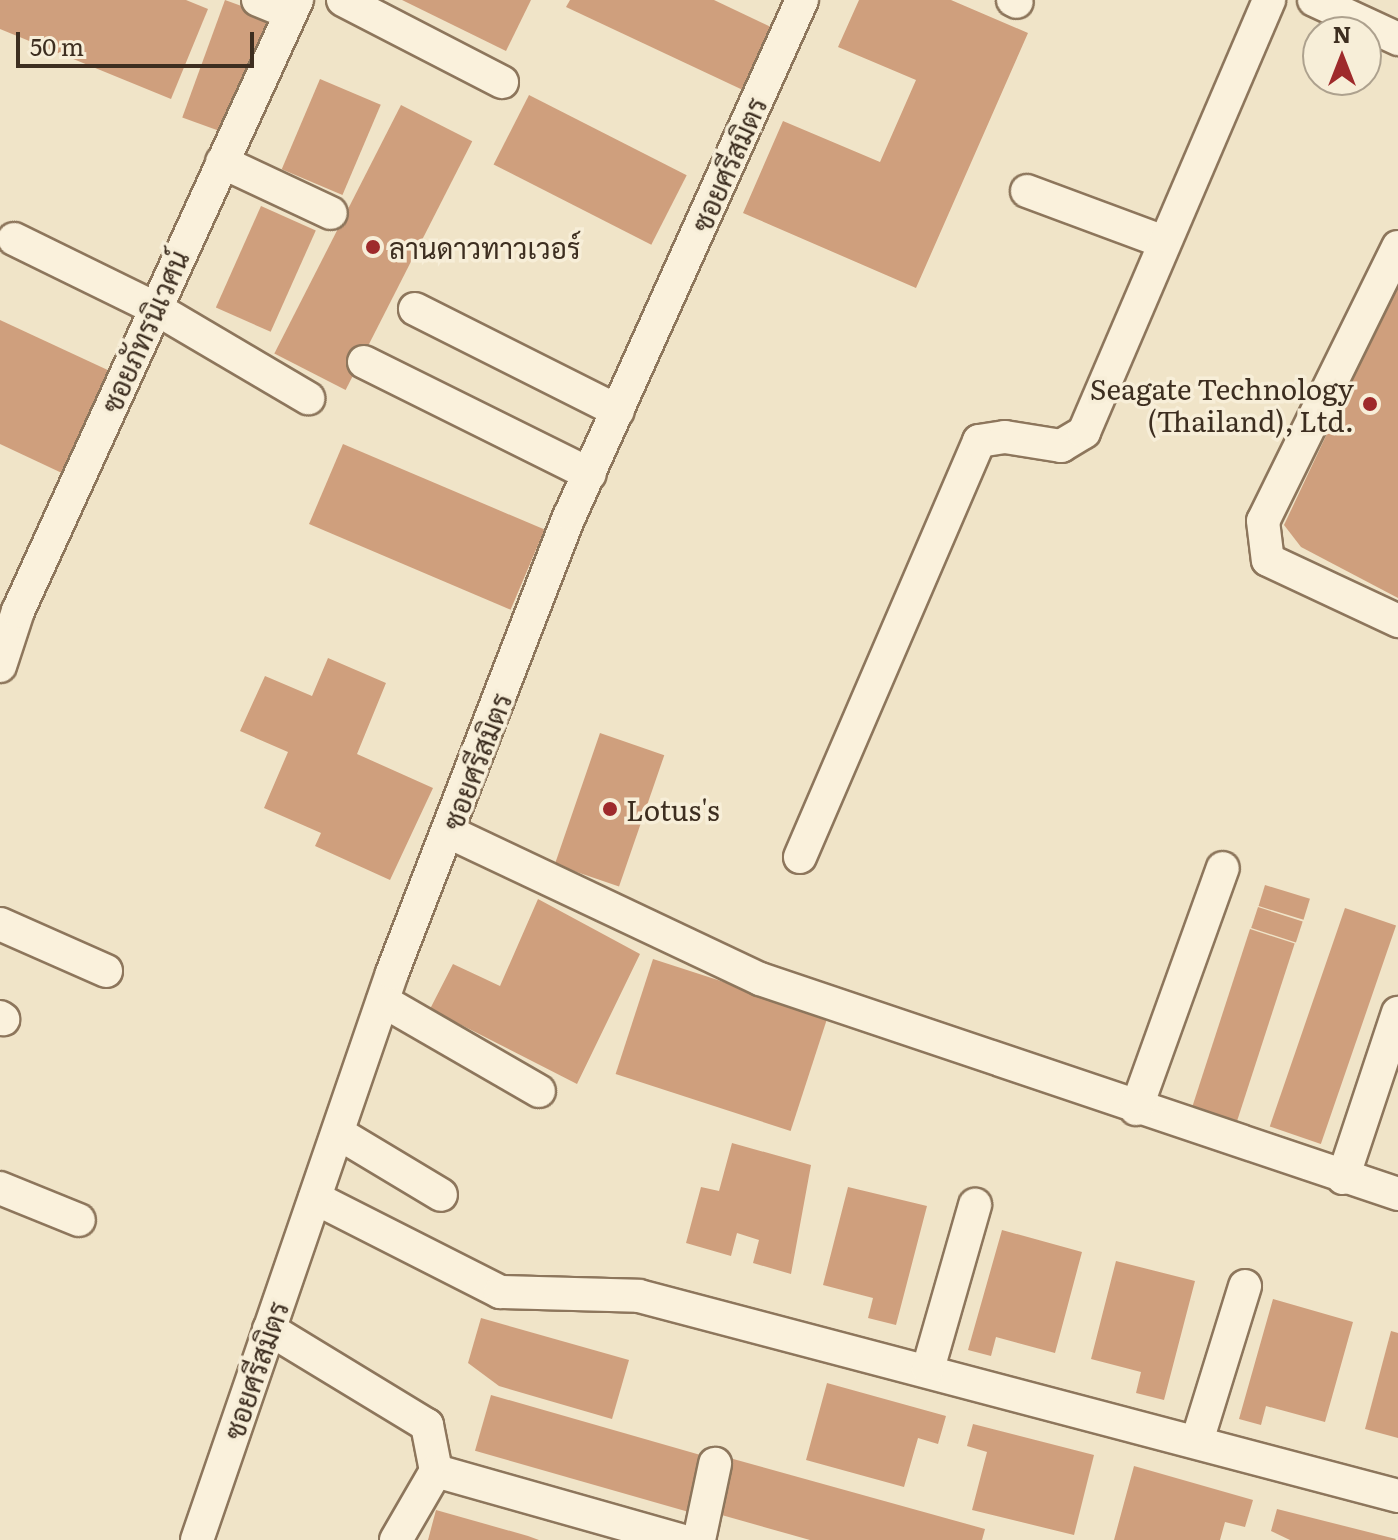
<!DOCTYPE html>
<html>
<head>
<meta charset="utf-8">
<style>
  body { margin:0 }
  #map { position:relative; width:1398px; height:1540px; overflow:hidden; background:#f0e4c8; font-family:Literata,Sarabun,serif }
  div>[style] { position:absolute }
  .building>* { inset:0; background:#cf9f7d; transform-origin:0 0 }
  .roads { filter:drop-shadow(2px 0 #8d765c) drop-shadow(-2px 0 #8d765c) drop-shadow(0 2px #8d765c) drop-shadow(0 -2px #8d765c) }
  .minor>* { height:32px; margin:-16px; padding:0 16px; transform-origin:16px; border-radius:16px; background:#faf1dc }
  .dots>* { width:22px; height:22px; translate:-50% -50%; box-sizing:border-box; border:4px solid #f7eed8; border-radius:50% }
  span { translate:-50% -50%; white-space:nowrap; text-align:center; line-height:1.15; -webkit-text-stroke:7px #f7eed8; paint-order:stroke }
  .street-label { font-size:28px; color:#3d2e20 }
  .poi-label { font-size:28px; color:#3d2e20 }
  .left { translate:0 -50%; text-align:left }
  .right { translate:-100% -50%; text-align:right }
  .north { position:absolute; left:1302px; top:16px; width:80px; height:80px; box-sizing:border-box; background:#f7eed8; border:2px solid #ada18e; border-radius:50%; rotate:0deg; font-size:22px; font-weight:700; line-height:32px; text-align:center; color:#3d2e20 }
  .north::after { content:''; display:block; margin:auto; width:28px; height:36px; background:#9e2a2b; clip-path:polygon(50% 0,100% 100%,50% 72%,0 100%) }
  .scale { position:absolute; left:16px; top:32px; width:238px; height:36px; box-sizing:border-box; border:4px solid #3d2e20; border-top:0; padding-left:10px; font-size:24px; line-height:28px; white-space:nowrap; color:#3d2e20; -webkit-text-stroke:6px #f7eed8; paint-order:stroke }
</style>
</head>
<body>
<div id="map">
  <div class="building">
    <i style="clip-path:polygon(0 0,186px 0,208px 9px,171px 99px,0 29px)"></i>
    <i style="left:225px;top:0;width:64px;height:125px;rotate:20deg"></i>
    <i style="clip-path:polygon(402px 0,531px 0,506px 51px)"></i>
    <i style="clip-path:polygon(570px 0,714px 0,775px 29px,745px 91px,566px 7px)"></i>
    <i style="clip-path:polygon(859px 0,951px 0,1028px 33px,916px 288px,743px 213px,783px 121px,880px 162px,916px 80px,838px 47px)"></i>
    <i style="left:320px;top:79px;width:66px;height:98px;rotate:23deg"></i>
    <i style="left:529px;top:95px;width:177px;height:78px;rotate:27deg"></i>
    <i style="left:401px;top:105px;width:80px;height:279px;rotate:27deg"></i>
    <i style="left:261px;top:206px;width:60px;height:111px;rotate:24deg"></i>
    <i style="clip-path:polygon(1398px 283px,1398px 598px,1301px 547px,1284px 525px)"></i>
    <i style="clip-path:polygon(0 320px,112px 372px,64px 474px,0 444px)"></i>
    <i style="left:343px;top:444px;width:219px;height:87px;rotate:23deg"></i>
    <i style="clip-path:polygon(328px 658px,386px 683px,357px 754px,433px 788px,390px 880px,315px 846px,321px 833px,264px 808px,288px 752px,240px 731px,265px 676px,312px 696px)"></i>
    <i style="left:600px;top:733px;width:68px;height:139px;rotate:19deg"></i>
    <i style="left:1265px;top:885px;width:47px;height:22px;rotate:17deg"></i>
    <i style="clip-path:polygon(538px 899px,640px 954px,577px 1084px,430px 1009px,453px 964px,500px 986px)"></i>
    <i style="left:1258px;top:907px;width:47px;height:22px;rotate:18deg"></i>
    <i style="left:1345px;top:908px;width:54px;height:231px;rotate:19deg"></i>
    <i style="left:1250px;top:929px;width:47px;height:186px;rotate:18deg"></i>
    <i style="left:653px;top:959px;width:184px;height:121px;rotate:18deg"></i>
    <i style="clip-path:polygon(732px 1143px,811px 1165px,791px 1274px,753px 1263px,759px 1240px,737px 1233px,731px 1256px,686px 1243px,701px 1187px,719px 1191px)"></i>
    <i style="clip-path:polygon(848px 1187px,927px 1206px,896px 1325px,868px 1318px,873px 1298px,823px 1285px)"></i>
    <i style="clip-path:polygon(1002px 1230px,1082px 1252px,1055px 1353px,996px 1337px,991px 1356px,968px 1350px)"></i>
    <i style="clip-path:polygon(1116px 1261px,1195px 1281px,1164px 1400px,1136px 1393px,1141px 1372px,1091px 1359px)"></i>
    <i style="clip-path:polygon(1273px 1299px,1353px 1322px,1325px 1422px,1266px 1406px,1261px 1425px,1239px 1419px)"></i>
    <i style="clip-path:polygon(481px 1318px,629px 1360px,612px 1419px,499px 1386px,468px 1363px)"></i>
    <i style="clip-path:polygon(1391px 1331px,1398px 1333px,1398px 1438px,1365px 1429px)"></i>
    <i style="clip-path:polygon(827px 1383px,946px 1416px,938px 1444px,918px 1438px,904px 1487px,806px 1460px)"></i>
    <i style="left:491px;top:1395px;width:227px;height:58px;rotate:16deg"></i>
    <i style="clip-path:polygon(973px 1424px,1094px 1455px,1074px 1535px,972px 1510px,987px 1452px,967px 1446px)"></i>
    <i style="clip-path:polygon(726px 1457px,985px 1529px,982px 1540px,810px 1540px,711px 1512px)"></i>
    <i style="clip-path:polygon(1134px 1466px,1253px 1500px,1245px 1527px,1225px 1522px,1220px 1540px,1114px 1540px)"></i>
    <i style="clip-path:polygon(1277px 1509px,1396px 1539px,1395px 1540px,1290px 1540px,1271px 1531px)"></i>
    <i style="clip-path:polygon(436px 1510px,528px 1536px,539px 1540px,428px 1540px)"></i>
  </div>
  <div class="roads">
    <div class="minor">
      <i style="left:258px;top:0;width:35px;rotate:22deg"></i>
      <i style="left:343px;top:0;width:179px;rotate:27.3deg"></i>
      <i style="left:1013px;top:0;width:4px;rotate:27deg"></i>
      <i style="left:1314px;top:0;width:93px;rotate:24.9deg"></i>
      <i style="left:222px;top:162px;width:120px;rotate:25.1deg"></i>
      <i style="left:1027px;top:191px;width:146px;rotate:20.4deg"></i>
      <i style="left:14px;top:239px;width:157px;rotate:26.1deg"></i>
      <i style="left:155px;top:308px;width:178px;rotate:30.5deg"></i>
      <i style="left:1398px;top:247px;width:305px;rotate:116.2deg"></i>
      <i style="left:1263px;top:521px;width:39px;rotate:83deg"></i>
      <i style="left:1268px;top:560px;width:144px;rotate:25.1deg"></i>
      <i style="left:415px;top:309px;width:227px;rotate:26.7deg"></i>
      <i style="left:364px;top:362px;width:252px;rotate:26.4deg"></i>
      <i style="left:0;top:666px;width:58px;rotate:-71.9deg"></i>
      <i style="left:18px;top:611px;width:672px;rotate:-65.46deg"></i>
      <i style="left:449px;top:832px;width:344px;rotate:25.3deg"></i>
      <i style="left:760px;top:979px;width:673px;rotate:18.62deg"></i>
      <i style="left:800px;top:857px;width:453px;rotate:-66.7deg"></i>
      <i style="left:979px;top:441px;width:26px;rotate:-9deg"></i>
      <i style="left:1005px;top:437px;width:57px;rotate:9.1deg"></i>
      <i style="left:1061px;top:446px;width:27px;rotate:-31deg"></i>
      <i style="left:1084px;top:432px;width:470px;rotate:-66.8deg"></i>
      <i style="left:0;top:924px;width:116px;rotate:23.9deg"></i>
      <i style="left:383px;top:1001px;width:180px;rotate:30deg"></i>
      <i style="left:0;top:1017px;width:4px;rotate:34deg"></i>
      <i style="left:1136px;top:1109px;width:256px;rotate:-70.2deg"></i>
      <i style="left:338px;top:1133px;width:120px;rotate:31deg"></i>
      <i style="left:1343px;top:1178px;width:174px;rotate:-71.6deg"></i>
      <i style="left:0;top:1188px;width:85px;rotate:22.1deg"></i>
      <i style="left:315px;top:1198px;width:208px;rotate:26.9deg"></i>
      <i style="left:500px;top:1292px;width:139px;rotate:1.6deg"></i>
      <i style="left:639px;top:1296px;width:785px;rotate:14.76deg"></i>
      <i style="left:269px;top:1329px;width:185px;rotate:31.3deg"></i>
      <i style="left:427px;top:1425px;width:47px;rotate:78.9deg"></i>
      <i style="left:436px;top:1471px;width:254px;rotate:15.8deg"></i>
      <i style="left:928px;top:1369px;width:171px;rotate:-74deg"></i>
      <i style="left:1198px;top:1438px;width:159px;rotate:-72.8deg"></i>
      <i style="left:197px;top:1540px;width:600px;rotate:-71.02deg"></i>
      <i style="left:392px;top:973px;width:491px;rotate:-68.8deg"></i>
      <i style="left:570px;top:515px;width:565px;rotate:-65.75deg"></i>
      <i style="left:396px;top:1540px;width:80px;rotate:-59.9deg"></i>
      <i style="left:699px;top:1540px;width:78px;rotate:-78.1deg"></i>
    </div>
  </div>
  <div class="dots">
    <i style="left:373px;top:247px;background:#9e2a2b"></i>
    <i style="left:1370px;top:404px;background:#9e2a2b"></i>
    <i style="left:610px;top:809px;background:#9e2a2b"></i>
  </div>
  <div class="street-label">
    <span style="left:728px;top:164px;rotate:-66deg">ซอยศรีสมิตร</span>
    <span style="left:144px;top:331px;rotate:-66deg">ซอยภัทรนิเวศน์</span>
    <span style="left:476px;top:761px;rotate:-69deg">ซอยศรีสมิตร</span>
    <span style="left:255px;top:1370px;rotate:-71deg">ซอยศรีสมิตร</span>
  </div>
  <div class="poi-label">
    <span class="left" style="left:389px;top:247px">ลานดาวทาวเวอร์</span>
    <span class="right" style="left:1354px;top:404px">Seagate Technology<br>(Thailand), Ltd.</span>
    <span class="left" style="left:626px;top:809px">Lotus's</span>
  </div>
  <div class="north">N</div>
  <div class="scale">50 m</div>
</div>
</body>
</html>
